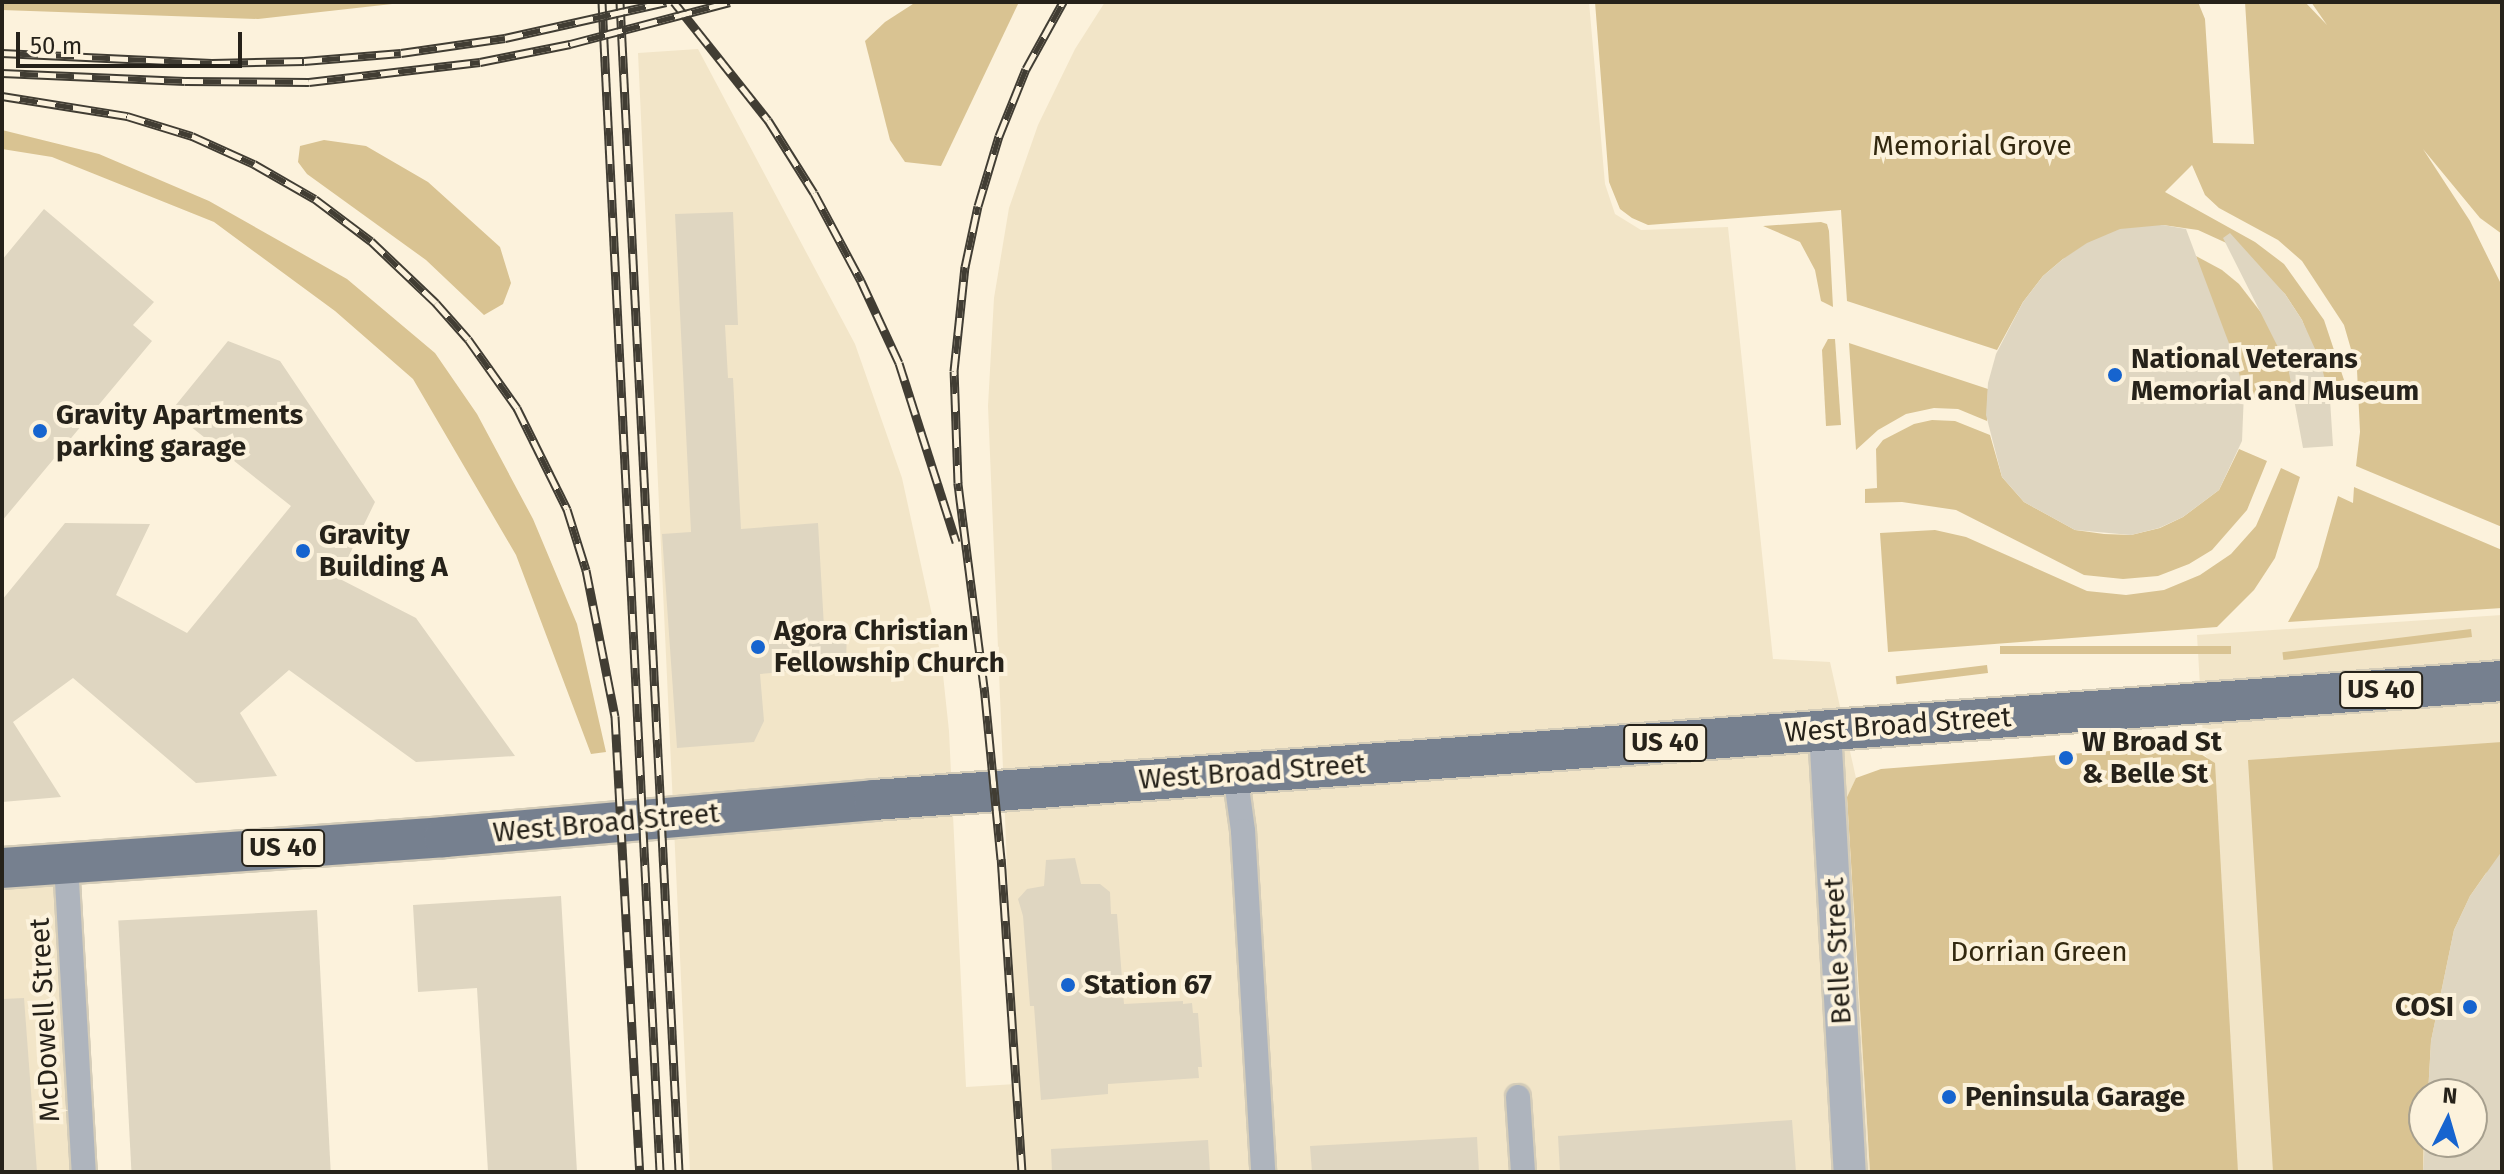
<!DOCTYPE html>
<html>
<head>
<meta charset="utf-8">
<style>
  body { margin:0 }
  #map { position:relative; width:2504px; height:1174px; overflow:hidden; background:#fcf2dc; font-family:"Fira Sans",sans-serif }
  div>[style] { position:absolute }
  .built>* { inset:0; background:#f2e5c8 }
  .green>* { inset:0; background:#d9c392; transform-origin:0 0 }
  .building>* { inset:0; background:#dfd6c1; transform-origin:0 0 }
  .roads { filter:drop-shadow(2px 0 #d5cdb9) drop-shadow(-2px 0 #d5cdb9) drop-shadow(0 2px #d5cdb9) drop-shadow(0 -2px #d5cdb9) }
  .minor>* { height:24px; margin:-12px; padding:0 12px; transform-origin:12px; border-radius:12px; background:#aeb4bd }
  .tertiary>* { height:32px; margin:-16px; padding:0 16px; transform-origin:16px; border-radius:16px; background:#aeb4bd }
  .primary>* { height:40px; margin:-20px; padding:0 20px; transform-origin:20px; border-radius:20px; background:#76808f }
  .rail>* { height:9px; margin-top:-4.5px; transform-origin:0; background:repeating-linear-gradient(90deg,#fcf2dc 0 18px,#413d33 0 36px); box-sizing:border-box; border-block:2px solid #413d33 }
  .dots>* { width:22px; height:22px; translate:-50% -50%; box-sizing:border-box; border:4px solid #fcf2dc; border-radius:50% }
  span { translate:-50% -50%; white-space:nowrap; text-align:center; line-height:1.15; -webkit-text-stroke:8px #fcf2dc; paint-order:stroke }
  .shield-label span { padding:2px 6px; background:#fcf2dc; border:2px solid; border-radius:6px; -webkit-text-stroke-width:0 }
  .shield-label { font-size:26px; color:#26221a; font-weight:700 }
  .park-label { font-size:28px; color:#32280f }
  .poi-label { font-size:28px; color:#26221a; font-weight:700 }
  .left { translate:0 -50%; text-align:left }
  .right { translate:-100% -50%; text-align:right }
  .street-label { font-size:28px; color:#26221a }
  .frame { position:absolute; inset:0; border:4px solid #26221a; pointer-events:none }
  .north { position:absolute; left:2408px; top:1078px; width:80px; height:80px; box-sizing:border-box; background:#fcf2dc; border:2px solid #a69f8e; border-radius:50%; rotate:5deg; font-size:22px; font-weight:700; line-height:32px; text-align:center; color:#26221a }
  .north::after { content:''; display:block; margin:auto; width:28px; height:36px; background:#1664cf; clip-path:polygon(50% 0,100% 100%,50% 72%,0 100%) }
  .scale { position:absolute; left:16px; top:32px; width:226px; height:36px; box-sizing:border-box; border:4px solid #26221a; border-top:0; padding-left:10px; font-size:24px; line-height:28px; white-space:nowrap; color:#26221a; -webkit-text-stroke:6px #fcf2dc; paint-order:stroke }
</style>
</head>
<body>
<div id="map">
  <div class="built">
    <i style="clip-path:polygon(1105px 2px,1589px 2px,1605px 184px,1615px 214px,1641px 230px,1728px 227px,1773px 659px,1830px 662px,1856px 778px,1847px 797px,1870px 1172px,690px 1172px,638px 53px,698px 49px,855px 344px,902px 478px,941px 656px,949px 731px,966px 1087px,1016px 1084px,988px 406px,994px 298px,1009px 208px,1038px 125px,1075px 49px)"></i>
    <i style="clip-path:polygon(evenodd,2502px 615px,2502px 1172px,2233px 1172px,2209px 760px,2204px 754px,2197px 635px,2502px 615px,2424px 1094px,2472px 1094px,2472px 1142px,2424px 1142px,2424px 1094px)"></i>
    <i style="clip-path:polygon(66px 863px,85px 1172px,2px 1172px,2px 868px)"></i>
  </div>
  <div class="green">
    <i style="clip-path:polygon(2px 2px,410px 2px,258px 19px,2px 10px)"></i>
    <i style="clip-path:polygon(916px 2px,1019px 2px,941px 166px,905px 162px,890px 140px,865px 41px,885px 22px)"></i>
    <i style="clip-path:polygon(1595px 2px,2198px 2px,2205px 19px,2213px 143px,2254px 144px,2245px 2px,2305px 2px,2327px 25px,2311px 2px,2502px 2px,2502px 234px,2480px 218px,2423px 149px,2470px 221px,2502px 286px,2502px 527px,2356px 466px,2360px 432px,2357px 370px,2344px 325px,2302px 261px,2278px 240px,2219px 208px,2205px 195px,2192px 165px,2165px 192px,2255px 242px,2284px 264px,2324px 320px,2344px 380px,2326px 384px,2302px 320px,2285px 294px,2233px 246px,2198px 230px,2163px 225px,2063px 259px,2043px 276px,2023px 302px,1997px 350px,1847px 301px,1841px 210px,1648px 225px,1632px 218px,1620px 209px,1609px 182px)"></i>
    <i style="clip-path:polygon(2px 130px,99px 154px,209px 201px,347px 279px,435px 353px,477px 414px,533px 519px,577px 624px,606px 752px,591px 754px,516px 555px,413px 379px,335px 311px,214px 222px,52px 157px,2px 149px)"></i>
    <i style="clip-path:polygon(324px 140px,366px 146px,428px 182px,500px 247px,511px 283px,503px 304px,484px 315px,426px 260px,307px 174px,298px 162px,300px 146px)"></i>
    <i style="clip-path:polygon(1821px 222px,1827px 224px,1829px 231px,1833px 307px,1821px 301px,1815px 270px,1800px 242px,1763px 226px)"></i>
    <i style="clip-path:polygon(2196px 256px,2222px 270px,2239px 284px,2266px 319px,2288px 367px,2294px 390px,2243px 403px)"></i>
    <i style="clip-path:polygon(1828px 339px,1835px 339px,1841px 425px,1826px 426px,1822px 350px)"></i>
    <i style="clip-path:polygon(1849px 343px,1988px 389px,1987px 421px,1958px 409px,1934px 408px,1906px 414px,1878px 430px,1856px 450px)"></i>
    <i style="clip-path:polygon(1932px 420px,1955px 421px,1990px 435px,2002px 477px,2024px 502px,2075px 530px,2104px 534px,2131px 535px,2160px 528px,2183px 517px,2219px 490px,2239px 449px,2267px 461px,2247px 510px,2212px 550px,2189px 564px,2158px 576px,2123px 579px,2084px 575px,1956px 510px,1902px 502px,1865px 503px,1865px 489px,1877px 488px,1876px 449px,1883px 440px,1914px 424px)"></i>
    <i style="clip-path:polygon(2281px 468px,2300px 477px,2275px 558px,2254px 590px,2217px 627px,1888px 652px,1880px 533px,1935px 530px,1966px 537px,2087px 591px,2126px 595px,2164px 590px,2200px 575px,2231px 554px,2256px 526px)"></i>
    <i style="clip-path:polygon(2354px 487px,2502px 550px,2502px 608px,2288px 622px,2318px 567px,2338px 496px,2353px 503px)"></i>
    <i style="left:2471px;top:629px;width:8px;height:190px;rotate:83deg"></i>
    <i style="left:2231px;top:646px;width:8px;height:231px;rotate:90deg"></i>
    <i style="left:1987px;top:665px;width:8px;height:92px;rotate:83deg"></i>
    <i style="clip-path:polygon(2502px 742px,2502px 865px,2486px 873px,2470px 896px,2454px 930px,2431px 1041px,2428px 1094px,2424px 1094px,2423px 1172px,2273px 1172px,2248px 760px)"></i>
    <i style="clip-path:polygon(2186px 745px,2215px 763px,2238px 1172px,1870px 1172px,1847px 797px,1856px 778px,1881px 769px)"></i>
  </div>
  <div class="building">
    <i style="clip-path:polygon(44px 209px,154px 302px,133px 325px,152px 341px,2px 521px,2px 260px)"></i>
    <i style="clip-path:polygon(733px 212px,738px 325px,725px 325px,728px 378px,733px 378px,741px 529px,818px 523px,824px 627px,847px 625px,846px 667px,760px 674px,764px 721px,754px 742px,677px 748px,662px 534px,691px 532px,675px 214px)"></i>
    <i style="clip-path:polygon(2163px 225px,2186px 229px,2236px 362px,2244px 392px,2242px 441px,2219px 490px,2183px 517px,2159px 528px,2131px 535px,2075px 530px,2024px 502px,2002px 477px,1986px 415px,1988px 383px,1996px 354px,2023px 302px,2043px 276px,2063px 259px,2087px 243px,2120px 229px)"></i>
    <i style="clip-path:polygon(2230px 233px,2285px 294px,2302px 320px,2320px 360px,2330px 400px,2333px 446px,2303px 448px,2288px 367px,2223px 238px)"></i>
    <i style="clip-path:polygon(228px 341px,280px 361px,375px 502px,338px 578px,416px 618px,515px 756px,416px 762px,289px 670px,240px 713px,277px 776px,196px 783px,73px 678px,13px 722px,61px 797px,2px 802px,2px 600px,65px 523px,150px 524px,116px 595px,187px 633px,291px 506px,171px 411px)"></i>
    <i style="clip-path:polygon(2502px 851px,2502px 1172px,2423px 1172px,2425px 1142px,2472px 1142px,2472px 1094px,2428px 1094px,2431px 1041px,2454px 930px,2470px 896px)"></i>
    <i style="clip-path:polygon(1075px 858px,1081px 884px,1100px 884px,1110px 892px,1111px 914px,1117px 914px,1124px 1004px,1183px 1001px,1183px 1004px,1192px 1003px,1193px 1013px,1198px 1013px,1202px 1067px,1198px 1067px,1199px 1078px,1108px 1084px,1108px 1094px,1041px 1100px,1034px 1006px,1030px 1006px,1023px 916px,1018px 899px,1027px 889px,1044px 886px,1046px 860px)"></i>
    <i style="clip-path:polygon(561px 896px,577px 1172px,488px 1172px,477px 988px,418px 992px,413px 905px)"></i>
    <i style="left:317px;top:910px;width:262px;height:199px;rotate:87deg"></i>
    <i style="clip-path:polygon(24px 998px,37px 1172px,2px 1172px,2px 999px)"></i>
    <i style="clip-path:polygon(1792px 1120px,1796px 1172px,1560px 1172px,1558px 1136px)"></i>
    <i style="clip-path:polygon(1477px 1137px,1479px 1172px,1312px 1172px,1310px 1146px)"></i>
    <i style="clip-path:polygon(1208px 1140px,1210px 1172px,1052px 1172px,1051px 1149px)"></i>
  </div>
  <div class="roads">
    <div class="minor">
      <i style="left:1235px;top:773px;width:59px;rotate:82.1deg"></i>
      <i style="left:1243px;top:831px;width:342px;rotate:86.6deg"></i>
      <i style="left:66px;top:864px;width:309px;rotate:86.7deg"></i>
      <i style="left:1518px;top:1097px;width:75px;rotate:86.2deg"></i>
    </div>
    <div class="tertiary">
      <i style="left:1825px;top:730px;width:443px;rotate:86.8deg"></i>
    </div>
    <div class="primary">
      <i style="left:2px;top:868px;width:443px;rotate:-4deg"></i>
      <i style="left:444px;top:837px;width:432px;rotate:-4.9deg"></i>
      <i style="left:874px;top:800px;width:1632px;rotate:-4.18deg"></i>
    </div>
  </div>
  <div class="rail">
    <i style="left:602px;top:2px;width:1171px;rotate:87.16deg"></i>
    <i style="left:620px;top:2px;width:1171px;rotate:87.11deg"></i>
    <i style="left:674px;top:2px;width:151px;rotate:51.5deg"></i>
    <i style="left:768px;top:120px;width:86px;rotate:57.8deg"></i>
    <i style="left:814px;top:193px;width:100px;rotate:61.9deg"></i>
    <i style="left:861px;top:281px;width:90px;rotate:65.1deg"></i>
    <i style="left:899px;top:363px;width:188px;rotate:72.3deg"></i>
    <i style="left:2px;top:53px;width:210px;rotate:2.7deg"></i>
    <i style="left:212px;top:63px;width:92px;rotate:-1.2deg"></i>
    <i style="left:304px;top:61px;width:97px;rotate:-4.7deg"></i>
    <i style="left:401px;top:53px;width:105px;rotate:-8.2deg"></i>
    <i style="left:505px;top:38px;width:165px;rotate:-12.6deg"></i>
    <i style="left:2px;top:73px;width:183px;rotate:2.5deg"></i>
    <i style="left:185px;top:81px;width:124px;rotate:0.5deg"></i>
    <i style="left:309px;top:82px;width:172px;rotate:-6.7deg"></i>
    <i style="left:480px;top:62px;width:92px;rotate:-11.3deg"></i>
    <i style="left:570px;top:44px;width:165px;rotate:-14.7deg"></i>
    <i style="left:2px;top:96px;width:127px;rotate:9.1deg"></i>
    <i style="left:127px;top:116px;width:68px;rotate:17.1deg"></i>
    <i style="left:192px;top:136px;width:68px;rotate:24.3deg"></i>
    <i style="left:254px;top:164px;width:70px;rotate:29.8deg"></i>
    <i style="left:315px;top:199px;width:70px;rotate:36.9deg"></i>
    <i style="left:371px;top:241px;width:90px;rotate:43.6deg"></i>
    <i style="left:436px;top:303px;width:48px;rotate:48.4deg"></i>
    <i style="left:468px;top:339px;width:85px;rotate:54.6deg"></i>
    <i style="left:517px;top:408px;width:113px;rotate:63.7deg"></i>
    <i style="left:567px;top:509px;width:64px;rotate:72.7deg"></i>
    <i style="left:586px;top:570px;width:149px;rotate:78.8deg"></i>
    <i style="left:615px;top:716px;width:457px;rotate:86.9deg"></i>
    <i style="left:1022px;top:1172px;width:314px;rotate:-93.8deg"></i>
    <i style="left:1001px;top:859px;width:173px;rotate:-95.6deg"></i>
    <i style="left:984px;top:687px;width:206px;rotate:-97.3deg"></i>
    <i style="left:958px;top:483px;width:112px;rotate:-92deg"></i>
    <i style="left:954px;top:371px;width:105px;rotate:-84deg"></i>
    <i style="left:965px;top:267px;width:62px;rotate:-78deg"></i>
    <i style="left:978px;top:206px;width:73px;rotate:-73.3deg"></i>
    <i style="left:999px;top:136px;width:72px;rotate:-68.1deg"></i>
    <i style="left:1026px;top:69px;width:77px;rotate:-61.1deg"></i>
  </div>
  <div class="dots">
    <i style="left:2115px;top:375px;background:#1664cf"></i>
    <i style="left:40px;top:431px;background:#1664cf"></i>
    <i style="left:303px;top:551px;background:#1664cf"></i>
    <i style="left:758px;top:647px;background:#1664cf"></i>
    <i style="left:2066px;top:758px;background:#1664cf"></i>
    <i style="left:1068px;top:985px;background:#1664cf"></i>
    <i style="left:2470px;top:1007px;background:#1664cf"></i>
    <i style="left:1949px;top:1097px;background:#1664cf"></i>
  </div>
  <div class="shield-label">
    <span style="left:2381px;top:690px">US 40</span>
    <span style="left:1665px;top:743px">US 40</span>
    <span style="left:283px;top:848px">US 40</span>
  </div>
  <div class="park-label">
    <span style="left:1972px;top:146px">Memorial Grove</span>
    <span style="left:2039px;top:952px">Dorrian Green</span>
  </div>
  <div class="poi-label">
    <span class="left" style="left:2131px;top:375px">National Veterans<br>Memorial and Museum</span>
    <span class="left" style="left:56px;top:431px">Gravity Apartments<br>parking garage</span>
    <span class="left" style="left:319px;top:551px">Gravity<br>Building A</span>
    <span class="left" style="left:774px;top:647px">Agora Christian<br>Fellowship Church</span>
    <span class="left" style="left:2082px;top:758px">W Broad St<br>&amp; Belle St</span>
    <span class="left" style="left:1084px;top:985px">Station 67</span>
    <span class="right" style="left:2454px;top:1007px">COSI</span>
    <span class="left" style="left:1965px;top:1097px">Peninsula Garage</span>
  </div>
  <div class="street-label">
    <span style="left:1898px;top:725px;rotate:-4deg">West Broad Street</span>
    <span style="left:1252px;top:772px;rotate:-4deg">West Broad Street</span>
    <span style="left:606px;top:823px;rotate:-5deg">West Broad Street</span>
    <span style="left:1838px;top:951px;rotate:-93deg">Belle Street</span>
    <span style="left:45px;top:1020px;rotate:-93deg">McDowell Street</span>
  </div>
  <div class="frame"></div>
  <div class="north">N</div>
  <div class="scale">50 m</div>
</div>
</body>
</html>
